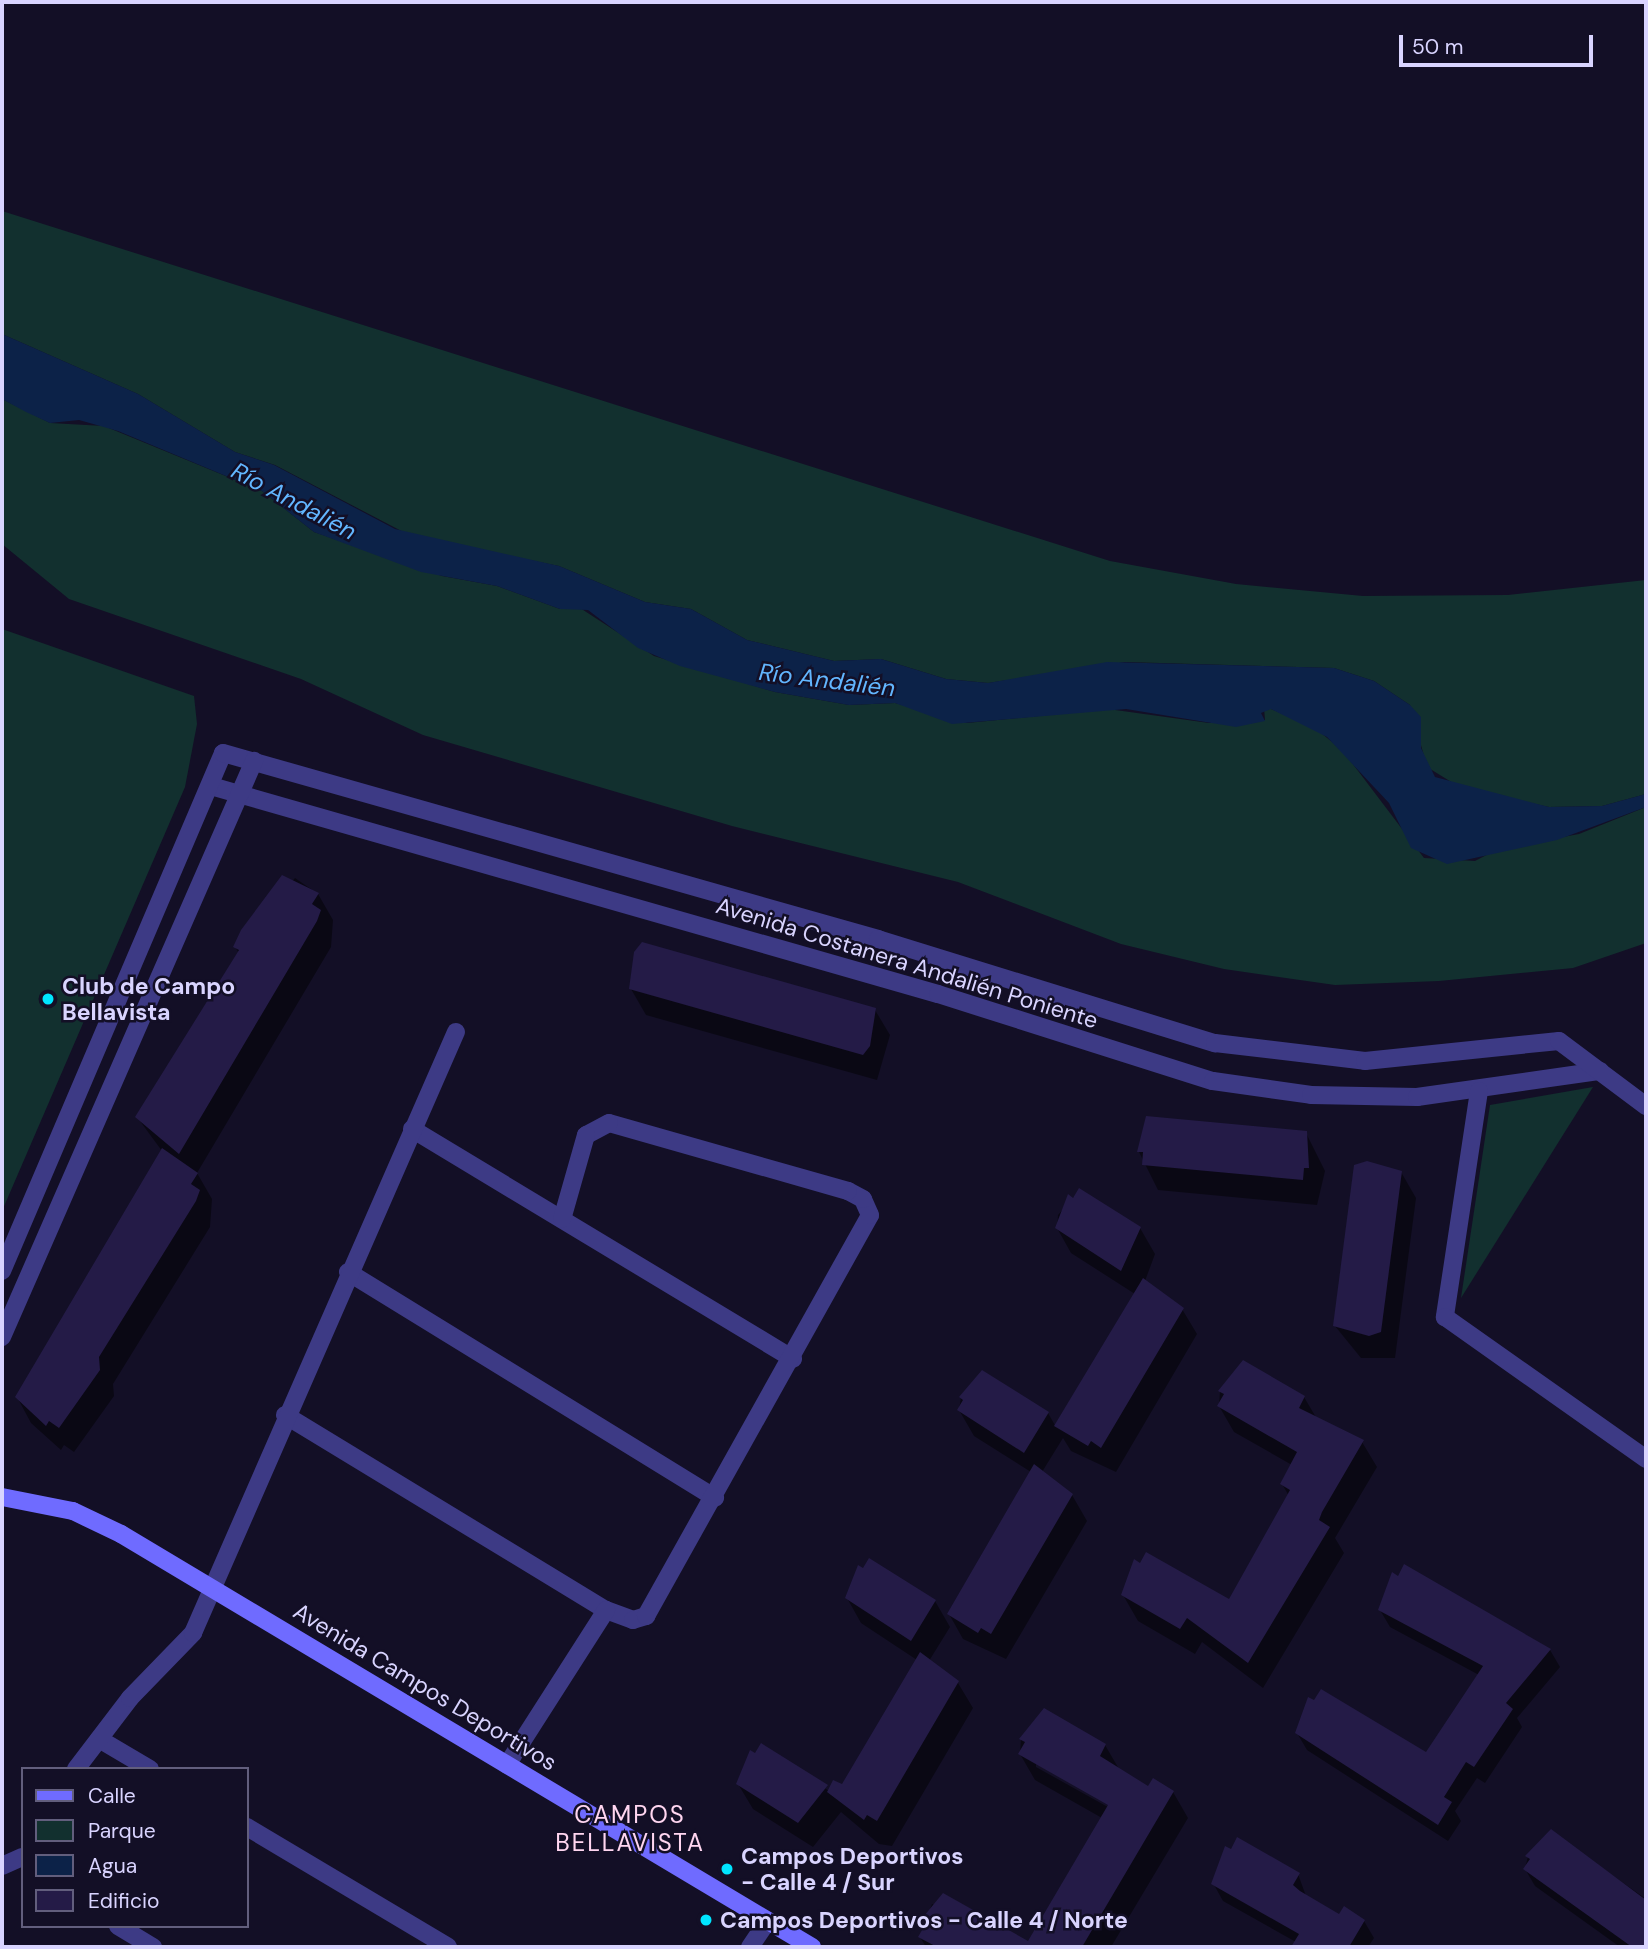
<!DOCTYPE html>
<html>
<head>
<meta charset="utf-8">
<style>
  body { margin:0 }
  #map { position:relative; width:1648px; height:1949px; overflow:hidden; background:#130f26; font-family:"DM Sans",sans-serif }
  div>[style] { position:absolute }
  .green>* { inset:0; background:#12302f }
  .water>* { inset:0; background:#0c2248 }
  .shadow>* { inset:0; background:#0007 }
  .building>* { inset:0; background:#241b47 }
  .street>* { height:18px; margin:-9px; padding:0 9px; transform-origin:9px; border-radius:9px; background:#3d3a85 }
  .secondary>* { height:18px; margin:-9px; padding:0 9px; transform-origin:9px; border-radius:9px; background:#6f6bff }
  .dots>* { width:19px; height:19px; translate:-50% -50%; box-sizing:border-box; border:4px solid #130f26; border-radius:50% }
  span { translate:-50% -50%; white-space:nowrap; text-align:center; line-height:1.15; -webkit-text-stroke:5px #130f26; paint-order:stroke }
  .street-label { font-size:23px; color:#d9d4ff }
  .poi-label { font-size:23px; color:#d9d4ff; font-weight:700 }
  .left { translate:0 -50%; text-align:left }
  .water-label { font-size:24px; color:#62b6ff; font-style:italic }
  .neighbourhood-label { font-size:24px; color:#ffd6f0; letter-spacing:2px }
  .frame { position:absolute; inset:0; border:4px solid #d9d4ff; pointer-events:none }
  .legend { position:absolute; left:21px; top:1767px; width:228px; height:161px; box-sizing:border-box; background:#130f26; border:2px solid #625e7d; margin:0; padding:9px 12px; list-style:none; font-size:21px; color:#d9d4ff }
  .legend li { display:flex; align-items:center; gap:14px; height:35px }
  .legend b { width:35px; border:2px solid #625e7d }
  .scale { position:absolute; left:1399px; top:35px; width:194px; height:32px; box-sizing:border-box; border:4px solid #d9d4ff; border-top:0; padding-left:9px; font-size:21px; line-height:24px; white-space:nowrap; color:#d9d4ff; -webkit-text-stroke:5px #130f26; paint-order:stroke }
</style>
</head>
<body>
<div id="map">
  <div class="green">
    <i style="clip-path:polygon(2px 211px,1110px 561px,1236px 584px,1363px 596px,1508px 595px,1646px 580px,1646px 794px,1602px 806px,1549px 807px,1461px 788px,1427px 767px,1410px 705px,1374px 681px,1334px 668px,1125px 662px,988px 683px,946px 679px,881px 659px,834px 661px,747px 640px,691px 609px,645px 602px,559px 566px,411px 536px,275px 465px,235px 452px,138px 394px,2px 334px)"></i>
    <i style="clip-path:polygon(2px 399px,50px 423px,104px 426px,262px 491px,314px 532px,442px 576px,497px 586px,560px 609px,577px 606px,654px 656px,775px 692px,849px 705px,895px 703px,967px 723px,1108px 709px,1209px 723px,1265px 720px,1264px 708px,1271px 709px,1315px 728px,1343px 751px,1424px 858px,1475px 861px,1498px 849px,1579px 834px,1646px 807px,1646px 943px,1573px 968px,1439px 981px,1335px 985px,1224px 969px,1121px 944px,958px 882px,732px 826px,423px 735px,301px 679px,69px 599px,2px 544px)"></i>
    <i style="clip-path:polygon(2px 629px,194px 696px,197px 724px,185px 787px,2px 1211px)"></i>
    <i style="clip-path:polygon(1593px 1087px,1461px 1298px,1490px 1105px)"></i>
  </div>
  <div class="water">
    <i style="clip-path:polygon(2px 334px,138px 394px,235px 452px,274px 465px,395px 529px,559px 566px,645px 602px,691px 609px,747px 640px,834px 661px,881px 659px,946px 679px,988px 683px,1107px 662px,1334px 668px,1374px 681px,1410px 705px,1421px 717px,1421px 748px,1435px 777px,1549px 807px,1602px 806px,1646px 794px,1646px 807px,1557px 840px,1447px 864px,1411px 848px,1389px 803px,1327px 737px,1271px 709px,1261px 713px,1265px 721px,1236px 727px,1126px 709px,952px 724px,895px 703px,849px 705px,775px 692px,680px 666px,638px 648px,588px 610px,560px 609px,497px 586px,421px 572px,314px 532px,262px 491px,118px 431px,79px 420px,50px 423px,26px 412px,2px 399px)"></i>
  </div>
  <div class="shadow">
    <i style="clip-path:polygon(295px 878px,318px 894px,333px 920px,331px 947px,197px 1173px,212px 1199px,210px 1227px,113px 1384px,114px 1396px,74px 1452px,64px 1445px,61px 1450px,31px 1423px,17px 1397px,162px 1151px,137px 1117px,239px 953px,235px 947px)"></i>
    <i style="clip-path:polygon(631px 989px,875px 1010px,890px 1035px,877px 1080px,646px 1015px)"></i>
    <i style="clip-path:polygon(1306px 1133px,1325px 1171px,1317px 1205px,1158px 1190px,1139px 1152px)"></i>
    <i style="clip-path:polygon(1401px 1172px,1416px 1198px,1395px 1358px,1361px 1358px,1335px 1326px)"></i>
    <i style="clip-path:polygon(1080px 1190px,1140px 1228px,1155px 1254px,1145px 1281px,1182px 1309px,1197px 1334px,1116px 1472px,1071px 1451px,1063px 1438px,1042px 1472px,1072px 1495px,1087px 1521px,1006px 1659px,963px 1639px,949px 1614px,1031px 1472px,974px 1436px,959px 1410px,961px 1397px,1048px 1413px,1056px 1427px,1135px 1294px,1071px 1253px,1057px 1228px,1058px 1215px)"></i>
    <i style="clip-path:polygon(1220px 1391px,1304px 1397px,1317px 1419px,1362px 1442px,1377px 1467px,1335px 1538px,1344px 1553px,1263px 1688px,1202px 1642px,1195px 1654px,1138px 1621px,1123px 1595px,1230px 1601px,1289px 1496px,1282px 1484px,1292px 1465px,1234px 1432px,1219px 1406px)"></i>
    <i style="clip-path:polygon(1405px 1566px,1550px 1650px,1560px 1667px,1517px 1718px,1522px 1727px,1485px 1783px,1477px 1778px,1455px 1811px,1461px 1821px,1448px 1841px,1307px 1750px,1297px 1733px,1426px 1755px,1479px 1675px,1390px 1627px,1380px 1610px)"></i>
    <i style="clip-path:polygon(847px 1598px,935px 1601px,950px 1627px,929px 1661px,958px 1683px,973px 1708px,892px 1846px,879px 1844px,841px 1812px,813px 1847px,753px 1809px,738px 1784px,762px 1745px,829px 1791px,843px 1786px,917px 1660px,861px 1623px)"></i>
    <i style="clip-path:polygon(evenodd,1021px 1739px,1105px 1745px,1119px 1769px,1149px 1788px,1173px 1792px,1188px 1818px,1111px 1947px,926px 1947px,920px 1937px,932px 1904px,1029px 1943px,1102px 1818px,1035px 1780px,1020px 1754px,1021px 1739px,1036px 1763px,1117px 1808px,1115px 1811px,1036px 1767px,1036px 1763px)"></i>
    <i style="clip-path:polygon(1551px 1832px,1646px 1899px,1646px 1947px,1620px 1947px,1535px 1886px,1525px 1869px,1528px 1856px)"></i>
    <i style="clip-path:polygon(1298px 1874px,1306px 1896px,1340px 1916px,1364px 1921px,1374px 1938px,1368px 1947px,1293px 1947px,1296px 1942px,1223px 1901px,1213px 1883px)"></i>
  </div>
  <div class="building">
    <i style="clip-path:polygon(282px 875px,319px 893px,312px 904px,321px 910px,317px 921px,179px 1154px,135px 1117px,239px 950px,233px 947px,241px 930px)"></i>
    <i style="clip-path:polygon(642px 942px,876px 1008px,870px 1046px,863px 1055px,629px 989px,634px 952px)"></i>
    <i style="clip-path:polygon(1146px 1116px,1307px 1131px,1309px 1168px,1304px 1168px,1303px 1180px,1142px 1165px,1143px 1152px,1137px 1152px)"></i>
    <i style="clip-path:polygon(162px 1148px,198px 1173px,191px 1184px,200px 1190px,196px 1201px,99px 1357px,100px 1370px,59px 1428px,49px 1421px,46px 1426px,15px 1397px)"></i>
    <i style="clip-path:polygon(1367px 1161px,1402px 1171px,1381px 1332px,1369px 1336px,1333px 1326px,1354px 1165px)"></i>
    <i style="clip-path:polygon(1079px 1188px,1141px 1227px,1121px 1271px,1055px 1228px,1068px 1194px,1073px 1198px)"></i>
    <i style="clip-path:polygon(1143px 1278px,1184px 1308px,1101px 1448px,1091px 1441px,1088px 1446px,1054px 1426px)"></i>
    <i style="clip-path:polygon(1243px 1360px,1305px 1396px,1299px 1408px,1364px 1440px,1322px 1512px,1319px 1520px,1330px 1527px,1248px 1663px,1187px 1618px,1180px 1629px,1121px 1595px,1134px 1559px,1140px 1563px,1146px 1552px,1229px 1599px,1290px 1490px,1280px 1484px,1297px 1452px,1217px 1406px,1224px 1394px,1218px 1391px)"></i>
    <i style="clip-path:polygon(982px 1370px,1049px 1412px,1024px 1453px,957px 1410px,963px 1400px,959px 1397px)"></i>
    <i style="clip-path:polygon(1034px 1464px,1073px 1494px,991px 1634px,981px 1628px,978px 1633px,947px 1614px)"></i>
    <i style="clip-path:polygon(869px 1558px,936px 1600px,911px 1641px,845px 1598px,858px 1565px,863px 1568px)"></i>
    <i style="clip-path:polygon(1404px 1564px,1551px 1649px,1506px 1703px,1513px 1709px,1474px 1767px,1466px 1762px,1444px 1797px,1452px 1802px,1438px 1825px,1295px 1733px,1308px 1697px,1314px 1700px,1321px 1689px,1426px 1752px,1483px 1666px,1378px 1610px,1392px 1572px,1398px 1576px)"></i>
    <i style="clip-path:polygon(920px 1652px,959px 1681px,877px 1821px,867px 1815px,864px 1820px,827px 1792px,833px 1780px,842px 1784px)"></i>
    <i style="clip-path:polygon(1044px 1708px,1106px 1744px,1100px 1756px,1148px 1786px,1153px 1778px,1174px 1791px,1082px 1947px,937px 1947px,918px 1937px,925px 1925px,919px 1922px,943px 1893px,1028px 1941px,1108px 1805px,1018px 1754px,1025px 1742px,1019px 1739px)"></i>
    <i style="clip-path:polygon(761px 1743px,828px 1785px,798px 1823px,736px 1784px,750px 1750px,755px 1753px)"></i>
    <i style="clip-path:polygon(1551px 1829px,1646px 1900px,1646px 1947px,1632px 1947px,1523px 1869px,1530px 1859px,1525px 1856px)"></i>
    <i style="clip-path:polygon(1237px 1837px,1300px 1873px,1293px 1885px,1300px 1891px,1339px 1914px,1344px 1906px,1365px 1920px,1349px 1947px,1291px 1947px,1299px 1934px,1211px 1884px,1225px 1846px,1231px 1849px)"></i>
  </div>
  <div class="street">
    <i style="left:211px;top:786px;width:756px;rotate:15.97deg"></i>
    <i style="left:938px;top:994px;width:288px;rotate:17.6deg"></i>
    <i style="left:1213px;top:1081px;width:99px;rotate:8.1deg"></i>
    <i style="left:1311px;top:1095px;width:106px;rotate:1.1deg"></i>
    <i style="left:1417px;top:1097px;width:185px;rotate:-8.1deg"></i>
    <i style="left:1479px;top:1091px;width:229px;rotate:98.6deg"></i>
    <i style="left:1445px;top:1317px;width:246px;rotate:35.2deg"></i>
    <i style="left:412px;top:1129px;width:445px;rotate:31.1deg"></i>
    <i style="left:2px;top:1271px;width:563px;rotate:-66.89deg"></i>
    <i style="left:223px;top:753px;width:681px;rotate:15.85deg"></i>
    <i style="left:878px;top:939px;width:353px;rotate:17.2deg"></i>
    <i style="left:1215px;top:1043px;width:151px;rotate:6.8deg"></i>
    <i style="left:1365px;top:1061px;width:195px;rotate:-5.9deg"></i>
    <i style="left:1559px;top:1041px;width:109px;rotate:36.8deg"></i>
    <i style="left:348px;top:1272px;width:431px;rotate:31.6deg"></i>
    <i style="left:2px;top:1337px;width:629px;rotate:-66.37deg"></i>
    <i style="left:285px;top:1415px;width:376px;rotate:31.3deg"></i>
    <i style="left:606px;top:1610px;width:29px;rotate:20deg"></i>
    <i style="left:633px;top:1620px;width:14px;rotate:-17deg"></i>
    <i style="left:646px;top:1616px;width:459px;rotate:-60.8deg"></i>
    <i style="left:870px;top:1215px;width:17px;rotate:-114deg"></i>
    <i style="left:863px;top:1199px;width:17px;rotate:-152deg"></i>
    <i style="left:848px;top:1191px;width:248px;rotate:-164.1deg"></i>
    <i style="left:609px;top:1123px;width:26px;rotate:152deg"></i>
    <i style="left:586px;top:1135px;width:87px;rotate:105.9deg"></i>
    <i style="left:99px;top:1739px;width:59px;rotate:30.5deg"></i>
    <i style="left:507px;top:1765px;width:184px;rotate:-57.4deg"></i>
    <i style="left:76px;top:1769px;width:89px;rotate:-52.7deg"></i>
    <i style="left:130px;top:1698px;width:91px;rotate:-45.9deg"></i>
    <i style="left:193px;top:1633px;width:656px;rotate:-66.37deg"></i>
    <i style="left:247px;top:1827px;width:234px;rotate:30.8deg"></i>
    <i style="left:2px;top:1866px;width:22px;rotate:-24deg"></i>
    <i style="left:118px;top:1926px;width:41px;rotate:31deg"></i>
    <i style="left:750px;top:1947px;width:29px;rotate:-56deg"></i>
  </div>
  <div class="secondary">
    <i style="left:2px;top:1497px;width:72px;rotate:11.2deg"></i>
    <i style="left:73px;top:1511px;width:53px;rotate:25.6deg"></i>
    <i style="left:121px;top:1534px;width:805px;rotate:30.87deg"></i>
  </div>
  <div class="dots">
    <i style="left:48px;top:999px;background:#00e5ff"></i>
    <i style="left:727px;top:1869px;background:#00e5ff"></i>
    <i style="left:706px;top:1920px;background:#00e5ff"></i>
  </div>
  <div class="street-label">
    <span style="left:907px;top:963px;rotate:17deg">Avenida Costanera Andalién Poniente</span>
    <span style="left:425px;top:1687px;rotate:31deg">Avenida Campos Deportivos</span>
  </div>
  <div class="poi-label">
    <span class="left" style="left:62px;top:999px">Club de Campo<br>Bellavista</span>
    <span class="left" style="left:741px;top:1869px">Campos Deportivos<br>- Calle 4 / Sur</span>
    <span class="left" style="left:720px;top:1920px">Campos Deportivos - Calle 4 / Norte</span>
  </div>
  <div class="water-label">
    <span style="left:294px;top:501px;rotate:28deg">Río Andalién</span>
    <span style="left:827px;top:680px;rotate:7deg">Río Andalién</span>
  </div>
  <div class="neighbourhood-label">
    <span style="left:630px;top:1829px">CAMPOS<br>BELLAVISTA</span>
  </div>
  <div class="frame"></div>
  <ul class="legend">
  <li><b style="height:9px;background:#6f6bff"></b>Calle</li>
  <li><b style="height:19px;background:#12302f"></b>Parque</li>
  <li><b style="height:19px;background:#0c2248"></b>Agua</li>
  <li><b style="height:19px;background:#241b47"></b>Edificio</li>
  </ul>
  <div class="scale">50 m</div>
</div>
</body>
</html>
